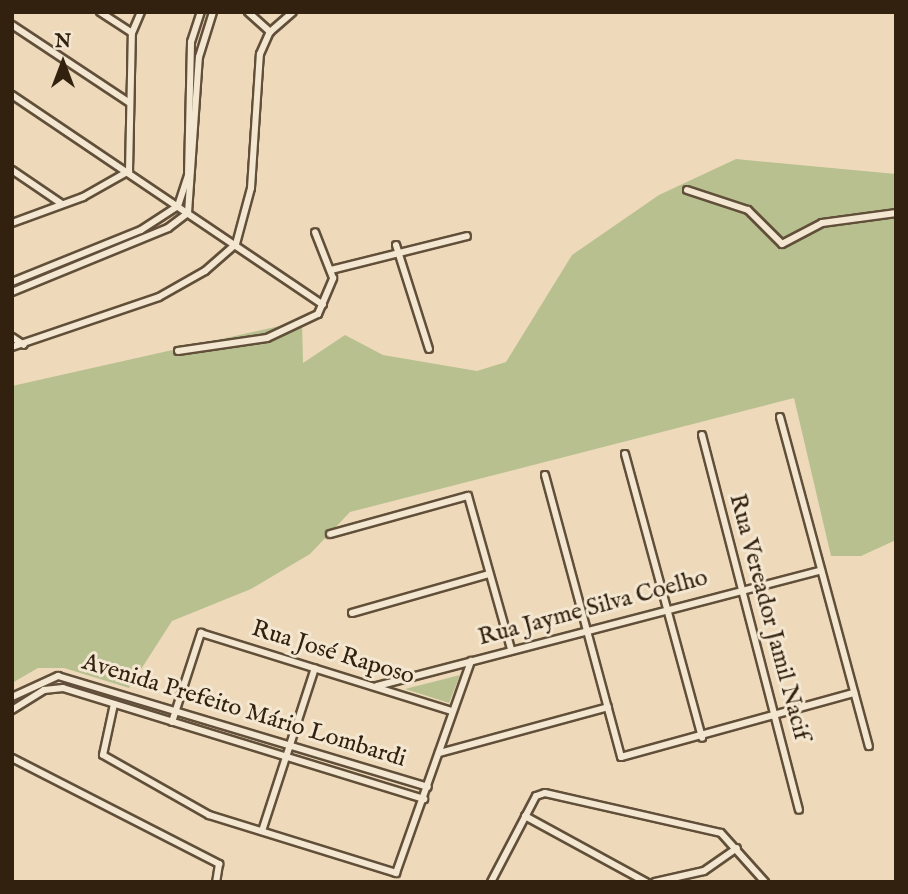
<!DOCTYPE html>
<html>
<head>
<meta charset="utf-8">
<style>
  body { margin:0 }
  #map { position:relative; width:908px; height:894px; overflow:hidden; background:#eedaba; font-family:"IM FELL English",serif }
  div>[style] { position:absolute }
  .green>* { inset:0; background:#b8c090 }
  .roads { filter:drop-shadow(2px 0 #614f39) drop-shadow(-2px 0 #614f39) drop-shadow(0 2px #614f39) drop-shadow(0 -2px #614f39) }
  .minor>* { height:6px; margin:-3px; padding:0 3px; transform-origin:3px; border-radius:3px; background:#f4e7d2 }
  span { translate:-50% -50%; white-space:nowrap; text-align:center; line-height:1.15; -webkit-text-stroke:6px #f4e7d2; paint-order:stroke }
  .street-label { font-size:24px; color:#32210e }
  .frame { position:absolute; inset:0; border:14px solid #32210e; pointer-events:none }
  .north { position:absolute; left:28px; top:28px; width:70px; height:70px; -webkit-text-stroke:5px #f4e7d2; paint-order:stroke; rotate:0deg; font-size:19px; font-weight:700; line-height:28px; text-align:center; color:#32210e }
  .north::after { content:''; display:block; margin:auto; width:24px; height:32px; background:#32210e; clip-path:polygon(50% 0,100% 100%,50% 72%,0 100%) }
</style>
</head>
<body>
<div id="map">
  <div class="green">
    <i style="clip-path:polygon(736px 159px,896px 174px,896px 540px,861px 556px,831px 556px,794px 398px,350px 512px,310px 554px,251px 589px,172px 621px,129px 688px,64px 668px,38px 668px,12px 683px,12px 386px,302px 321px,303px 363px,345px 335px,383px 355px,477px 371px,506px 362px,572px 255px,659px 195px)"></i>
    <i style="clip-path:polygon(460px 675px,449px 703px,405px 689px)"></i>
  </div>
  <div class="roads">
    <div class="minor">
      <i style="left:100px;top:12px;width:38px;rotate:33deg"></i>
      <i style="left:248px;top:12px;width:30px;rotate:42deg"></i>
      <i style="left:12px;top:25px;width:141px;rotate:33.5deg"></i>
      <i style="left:12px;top:95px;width:375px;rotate:34deg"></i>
      <i style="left:12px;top:170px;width:60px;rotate:34.2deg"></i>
      <i style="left:687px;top:190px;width:64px;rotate:18.2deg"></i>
      <i style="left:748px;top:210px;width:48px;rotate:45deg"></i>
      <i style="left:782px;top:244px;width:45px;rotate:-27.7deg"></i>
      <i style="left:822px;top:223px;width:75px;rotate:-7.7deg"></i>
      <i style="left:12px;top:223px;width:76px;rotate:-20.1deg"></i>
      <i style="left:83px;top:197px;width:53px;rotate:-29.5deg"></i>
      <i style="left:129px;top:171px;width:138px;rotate:-88.8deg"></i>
      <i style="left:132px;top:33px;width:23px;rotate:-67deg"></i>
      <i style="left:396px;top:245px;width:109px;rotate:72.4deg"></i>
      <i style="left:331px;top:270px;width:140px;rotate:-14deg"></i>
      <i style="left:12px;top:282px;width:139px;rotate:-22deg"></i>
      <i style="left:141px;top:230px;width:44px;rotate:-33deg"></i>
      <i style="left:178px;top:206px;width:33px;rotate:-72deg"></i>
      <i style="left:188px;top:175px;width:133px;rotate:-88.7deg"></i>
      <i style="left:191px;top:42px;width:32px;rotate:-72deg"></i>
      <i style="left:12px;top:292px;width:169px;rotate:-22.3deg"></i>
      <i style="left:168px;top:228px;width:25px;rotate:-37deg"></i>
      <i style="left:188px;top:213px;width:156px;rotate:-86deg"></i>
      <i style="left:199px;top:57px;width:47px;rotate:-72.7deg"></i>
      <i style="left:12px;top:337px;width:14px;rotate:34deg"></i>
      <i style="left:12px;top:347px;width:155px;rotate:-18.8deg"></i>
      <i style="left:159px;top:297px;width:53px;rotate:-29.5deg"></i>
      <i style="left:205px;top:271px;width:41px;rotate:-41.1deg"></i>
      <i style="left:236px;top:244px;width:58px;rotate:-75deg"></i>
      <i style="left:251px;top:188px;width:134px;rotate:-86.2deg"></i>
      <i style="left:260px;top:54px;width:24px;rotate:-66deg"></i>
      <i style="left:270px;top:32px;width:30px;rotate:-41deg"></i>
      <i style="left:178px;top:351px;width:90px;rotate:-8.3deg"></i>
      <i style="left:267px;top:338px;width:56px;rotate:-25.2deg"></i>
      <i style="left:318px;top:314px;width:39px;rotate:-67deg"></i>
      <i style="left:333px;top:278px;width:49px;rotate:-111.4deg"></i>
      <i style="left:780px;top:417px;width:341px;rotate:74.9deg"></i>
      <i style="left:702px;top:435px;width:387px;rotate:75.5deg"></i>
      <i style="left:625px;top:454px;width:294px;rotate:74.8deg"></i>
      <i style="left:545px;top:475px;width:292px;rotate:74.9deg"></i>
      <i style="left:621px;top:757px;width:242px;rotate:-15.4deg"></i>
      <i style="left:330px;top:534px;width:143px;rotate:-15.4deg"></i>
      <i style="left:468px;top:496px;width:159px;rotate:74.3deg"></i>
      <i style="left:352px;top:613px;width:142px;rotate:-15.9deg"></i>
      <i style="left:377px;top:686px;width:459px;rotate:-14.6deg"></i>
      <i style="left:12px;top:697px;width:51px;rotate:-24.5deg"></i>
      <i style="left:58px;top:676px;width:386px;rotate:16.7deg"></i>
      <i style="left:114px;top:704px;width:52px;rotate:102.2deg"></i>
      <i style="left:103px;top:755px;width:122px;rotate:29.5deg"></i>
      <i style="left:209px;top:815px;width:196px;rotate:17.2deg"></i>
      <i style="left:396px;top:873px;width:225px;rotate:-70.5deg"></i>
      <i style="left:12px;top:710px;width:38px;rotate:-32deg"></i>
      <i style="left:44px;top:690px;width:19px;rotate:-6deg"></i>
      <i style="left:63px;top:688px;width:378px;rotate:17.1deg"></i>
      <i style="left:172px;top:722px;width:94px;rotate:-72deg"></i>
      <i style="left:201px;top:633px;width:262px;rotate:17.3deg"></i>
      <i style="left:439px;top:753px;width:175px;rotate:-15.2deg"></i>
      <i style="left:12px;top:758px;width:233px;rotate:27.1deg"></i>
      <i style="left:219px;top:864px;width:18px;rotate:99deg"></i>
      <i style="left:525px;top:816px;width:138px;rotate:28.6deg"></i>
      <i style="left:262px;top:831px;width:171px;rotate:-72deg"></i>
      <i style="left:491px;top:882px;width:97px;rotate:-62.4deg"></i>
      <i style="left:536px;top:796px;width:9px;rotate:-18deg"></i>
      <i style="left:545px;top:793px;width:180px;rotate:12.8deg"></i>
      <i style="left:721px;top:833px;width:66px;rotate:48.1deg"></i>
      <i style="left:655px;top:882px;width:50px;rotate:-12.7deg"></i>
      <i style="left:704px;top:871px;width:40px;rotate:-34.9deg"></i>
    </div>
  </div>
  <div class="street-label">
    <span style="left:593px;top:608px;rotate:-15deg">Rua Jayme Silva Coelho</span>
    <span style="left:769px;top:617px;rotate:75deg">Rua Vereador Jamil Nacif</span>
    <span style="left:333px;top:653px;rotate:17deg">Rua José Raposo</span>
    <span style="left:244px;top:711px;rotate:17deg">Avenida Prefeito Mário Lombardi</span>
  </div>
  <div class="frame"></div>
  <div class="north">N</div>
</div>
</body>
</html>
